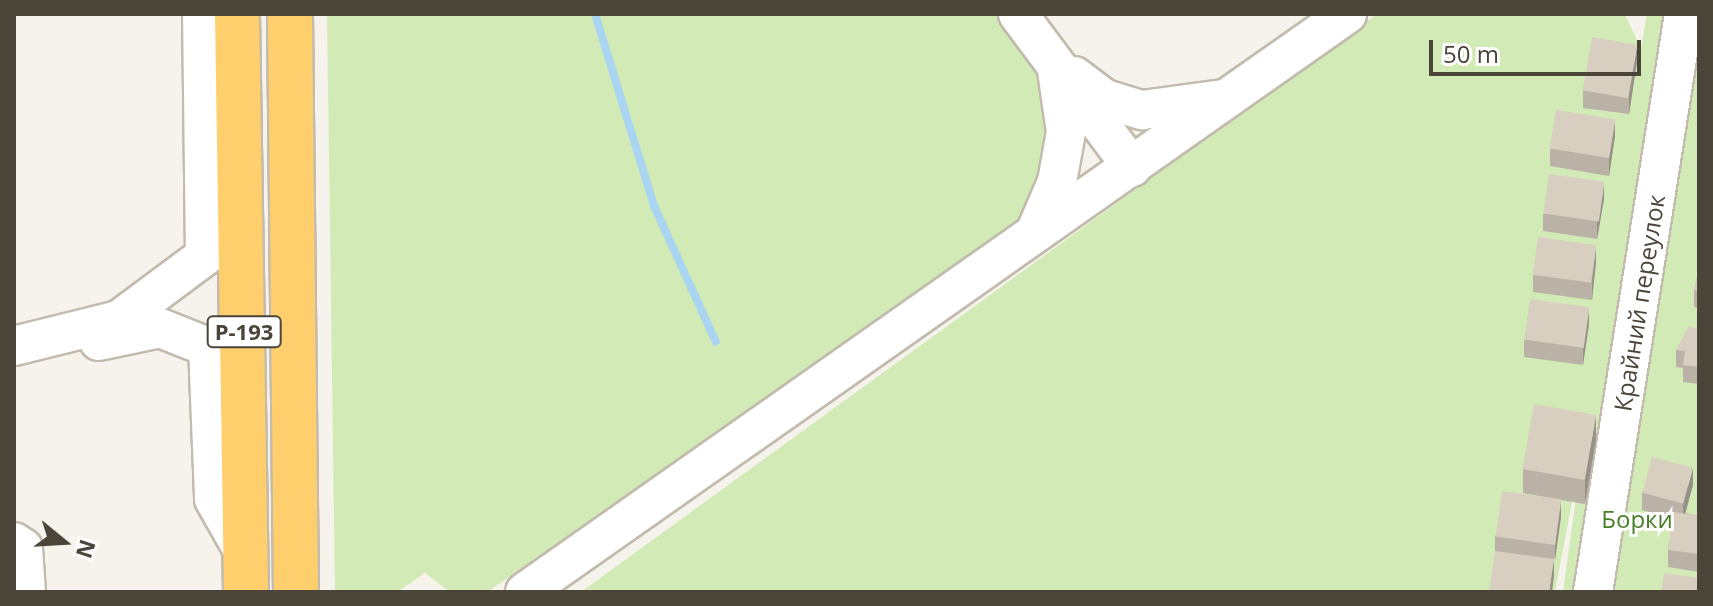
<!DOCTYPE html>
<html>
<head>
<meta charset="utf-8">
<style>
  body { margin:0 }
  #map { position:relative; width:1713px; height:606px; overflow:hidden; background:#f6f3ec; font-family:"Open Sans",sans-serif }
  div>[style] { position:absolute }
  .green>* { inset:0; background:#d2eab5 }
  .stream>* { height:8px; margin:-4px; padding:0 4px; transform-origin:4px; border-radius:4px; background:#a9d4f2 }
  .roads { filter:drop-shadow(2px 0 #c2bbae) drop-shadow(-2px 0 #c2bbae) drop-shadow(0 2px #c2bbae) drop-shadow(0 -2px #c2bbae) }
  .minor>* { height:38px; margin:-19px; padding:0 19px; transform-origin:19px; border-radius:19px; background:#fff }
  .highway>* { height:44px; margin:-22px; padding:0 22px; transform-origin:22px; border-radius:22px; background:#ffcf6e }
  .wall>* { inset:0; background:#bab2a6 }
  .shaded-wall>* { inset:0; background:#979187 }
  .building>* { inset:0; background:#d8cfc1; transform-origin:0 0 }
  span { translate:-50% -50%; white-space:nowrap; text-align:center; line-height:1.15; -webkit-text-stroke:6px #fff; paint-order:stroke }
  .shield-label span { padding:2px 6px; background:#fff; border:2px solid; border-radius:6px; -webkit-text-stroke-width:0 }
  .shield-label { font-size:22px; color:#4b4439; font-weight:700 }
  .street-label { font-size:24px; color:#4b4439 }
  .park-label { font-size:24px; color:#4a7f2a }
  .frame { position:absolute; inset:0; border:16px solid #4b4439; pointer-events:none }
  .north { position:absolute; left:24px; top:502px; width:80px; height:80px; -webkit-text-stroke:6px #fff; paint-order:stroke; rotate:108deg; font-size:22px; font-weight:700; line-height:32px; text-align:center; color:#4b4439 }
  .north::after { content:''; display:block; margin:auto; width:28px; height:36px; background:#4b4439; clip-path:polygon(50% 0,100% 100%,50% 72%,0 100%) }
  .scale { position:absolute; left:1429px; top:40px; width:212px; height:36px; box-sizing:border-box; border:4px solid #4b4439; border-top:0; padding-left:10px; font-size:24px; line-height:28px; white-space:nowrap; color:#4b4439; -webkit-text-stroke:6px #fff; paint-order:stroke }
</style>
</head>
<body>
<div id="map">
  <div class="green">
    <i style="clip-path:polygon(327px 14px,996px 14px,1037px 74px,1055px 144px,1030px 215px,487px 592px,450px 592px,425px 573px,397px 592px,335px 592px)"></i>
    <i style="clip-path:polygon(1377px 14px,1625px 14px,1641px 49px,1647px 14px,1699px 14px,1699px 592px,1563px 592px,1584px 439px,1555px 592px,581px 592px)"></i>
  </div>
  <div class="stream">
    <i style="left:595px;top:14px;width:201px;rotate:72.9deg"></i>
    <i style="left:654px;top:206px;width:149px;rotate:65.5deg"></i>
  </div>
  <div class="roads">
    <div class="minor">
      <i style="left:1018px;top:14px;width:191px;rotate:53.3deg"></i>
      <i style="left:1074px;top:76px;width:39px;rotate:37deg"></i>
      <i style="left:1105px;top:99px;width:39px;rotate:17deg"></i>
      <i style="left:1142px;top:110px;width:82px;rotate:-7.7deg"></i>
      <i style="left:1035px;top:233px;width:56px;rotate:-66.7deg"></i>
      <i style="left:1057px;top:182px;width:51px;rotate:-79.8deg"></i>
      <i style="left:1066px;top:132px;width:63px;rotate:-98.3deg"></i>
      <i style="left:99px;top:341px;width:62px;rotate:-12deg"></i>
      <i style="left:160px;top:328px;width:52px;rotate:21.6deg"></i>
      <i style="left:208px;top:347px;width:152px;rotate:87.7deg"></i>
      <i style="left:214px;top:499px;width:67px;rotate:60.4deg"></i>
      <i style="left:14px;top:346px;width:108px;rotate:-13.9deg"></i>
      <i style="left:119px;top:320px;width:107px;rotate:-36.7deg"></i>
      <i style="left:205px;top:256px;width:242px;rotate:-90.7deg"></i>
      <i style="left:14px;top:542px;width:11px;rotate:34deg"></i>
      <i style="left:23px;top:548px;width:44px;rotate:86.1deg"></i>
      <i style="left:525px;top:592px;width:1005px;rotate:-35.11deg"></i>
      <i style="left:1593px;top:592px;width:585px;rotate:-81.05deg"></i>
    </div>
    <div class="highway">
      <i style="left:237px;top:14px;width:578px;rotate:89.11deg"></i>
      <i style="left:290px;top:14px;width:578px;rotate:89.41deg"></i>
    </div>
  </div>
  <div class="wall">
    <i style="clip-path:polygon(1637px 62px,1629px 114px,1583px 108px,1583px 90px)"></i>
    <i style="clip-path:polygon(1615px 136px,1609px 176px,1550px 166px,1550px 149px)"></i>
    <i style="clip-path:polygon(1604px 199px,1597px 239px,1543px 231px,1543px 214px)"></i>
    <i style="clip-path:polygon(1596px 262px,1592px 300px,1533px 292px,1533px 275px)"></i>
    <i style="clip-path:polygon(1699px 270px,1699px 308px,1694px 307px,1694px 290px)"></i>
    <i style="clip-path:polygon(1589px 324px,1583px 365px,1524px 357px,1524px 340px)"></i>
    <i style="clip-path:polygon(1699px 328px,1699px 384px,1683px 382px,1683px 368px,1676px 367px,1676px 350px)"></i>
    <i style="clip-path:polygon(1596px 439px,1585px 504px,1561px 500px,1561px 517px,1554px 561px,1554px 576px,1495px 551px,1495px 536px,1551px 498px,1523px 493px,1523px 469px)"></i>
    <i style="clip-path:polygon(1693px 485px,1685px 513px,1699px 516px,1699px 572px,1668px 567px,1668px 550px,1673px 519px,1642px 510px,1642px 493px)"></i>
  </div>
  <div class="shaded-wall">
    <i style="clip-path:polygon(1637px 45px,1637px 62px,1629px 114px,1629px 97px)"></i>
    <i style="clip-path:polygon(1615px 119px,1615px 136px,1609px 176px,1609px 158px)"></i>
    <i style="clip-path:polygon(1604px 182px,1604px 199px,1597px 239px,1597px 222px)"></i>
    <i style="clip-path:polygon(1596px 245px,1596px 262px,1592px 300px,1592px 282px)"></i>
    <i style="clip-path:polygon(1589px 307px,1589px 324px,1583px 365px,1583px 348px)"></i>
    <i style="clip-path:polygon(1596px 415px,1596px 439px,1585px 504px,1585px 480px)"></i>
    <i style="clip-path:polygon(1693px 468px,1693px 485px,1683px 522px,1683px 505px)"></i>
    <i style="clip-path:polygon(1561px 499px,1561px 517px,1555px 561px,1555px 544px)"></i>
    <i style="clip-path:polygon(1554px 559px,1554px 576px,1552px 592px,1549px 592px)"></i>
  </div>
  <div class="building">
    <i style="left:1592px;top:37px;width:46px;height:54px;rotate:10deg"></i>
    <i style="left:1556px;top:110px;width:60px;height:39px;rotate:9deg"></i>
    <i style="left:1549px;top:174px;width:56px;height:40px;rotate:8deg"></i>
    <i style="left:1538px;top:237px;width:59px;height:38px;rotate:8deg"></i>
    <i style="clip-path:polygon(1699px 270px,1699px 291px,1694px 290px)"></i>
    <i style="left:1530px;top:299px;width:60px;height:41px;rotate:8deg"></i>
    <i style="clip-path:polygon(1688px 327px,1699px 328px,1699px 367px,1683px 365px,1685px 351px,1676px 350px)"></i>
    <i style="left:1534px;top:404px;width:63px;height:66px;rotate:10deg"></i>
    <i style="left:1652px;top:457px;width:42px;height:37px;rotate:15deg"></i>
    <i style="left:1502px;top:491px;width:60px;height:46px;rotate:8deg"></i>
    <i style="clip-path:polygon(1674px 512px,1699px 516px,1699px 554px,1668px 550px)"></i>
    <i style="clip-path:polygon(1495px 551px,1554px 559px,1549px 592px,1489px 592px)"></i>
    <i style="clip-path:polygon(1664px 573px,1699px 578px,1699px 592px,1661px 592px)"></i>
  </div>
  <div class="shield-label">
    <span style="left:244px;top:332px">Р-193</span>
  </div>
  <div class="street-label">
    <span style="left:1639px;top:303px;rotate:-81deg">Крайний переулок</span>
  </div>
  <div class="park-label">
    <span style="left:1637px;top:519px">Борки</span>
  </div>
  <div class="frame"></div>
  <div class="north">N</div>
  <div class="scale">50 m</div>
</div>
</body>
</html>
